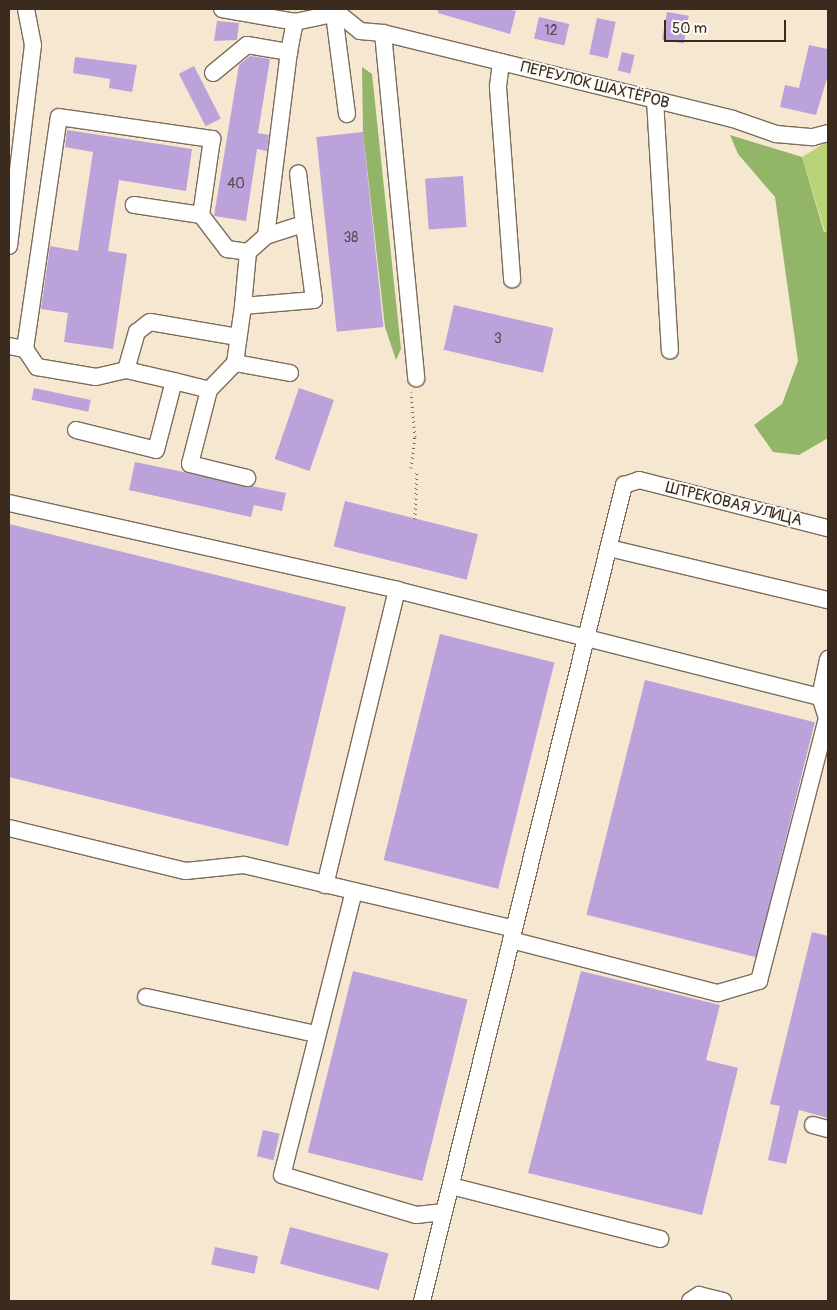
<!DOCTYPE html>
<html>
<head>
<meta charset="utf-8">
<style>
  body { margin:0 }
  #map { position:relative; width:837px; height:1310px; overflow:hidden; background:#f5e7d0; font-family:Pangolin,sans-serif }
  div>[style] { position:absolute }
  .green>* { inset:0; background:#b8d378 }
  .forest>* { inset:0; background:#92b568 }
  .building>* { inset:0; background:#bca2da; transform-origin:0 0 }
  .path>* { height:3px; margin-top:-1.5px; transform-origin:0; background:repeating-linear-gradient(90deg,#7c6c5c 0 1px,transparent 0 5px) }
  .roads { filter:drop-shadow(1px 0 #7c6c5c) drop-shadow(-1px 0 #7c6c5c) drop-shadow(0 1px #7c6c5c) drop-shadow(0 -1px #7c6c5c) }
  .minor>* { height:16px; margin:-8px; padding:0 8px; transform-origin:8px; border-radius:8px; background:#fff }
  span { translate:-50% -50%; white-space:nowrap; text-align:center; line-height:1.15; -webkit-text-stroke:4px #fdfcf7; paint-order:stroke }
  .number-label { font-size:14px; color:#5b484d }
  .number-label span { -webkit-text-stroke-width:0 }
  .street-label { font-size:16px; color:#3b2a1e }
  .frame { position:absolute; inset:0; border:10px solid #3b2a1e; pointer-events:none }
  .scale { position:absolute; left:664px; top:20px; width:122px; height:22px; box-sizing:border-box; border:2px solid #3b2a1e; border-top:0; padding-left:6px; font-size:15px; line-height:18px; white-space:nowrap; color:#3b2a1e; -webkit-text-stroke:4px #fdfcf7; paint-order:stroke }
</style>
</head>
<body>
<div id="map">
  <div class="green">
    <i style="clip-path:polygon(828px 141px,828px 232px,825px 232px,802px 157px)"></i>
  </div>
  <div class="forest">
    <i style="clip-path:polygon(362px 67px,372px 74px,401px 349px,396px 360px,385px 327px,363px 132px)"></i>
    <i style="clip-path:polygon(730px 135px,802px 157px,824px 232px,828px 232px,828px 438px,799px 455px,773px 452px,754px 425px,782px 404px,798px 361px,775px 197px,738px 154px)"></i>
  </div>
  <div class="building">
    <i style="clip-path:polygon(438px 9px,507px 9px,516px 11px,510px 34px,438px 13px)"></i>
    <i style="left:667px;top:12px;width:22px;height:28px;rotate:10deg"></i>
    <i style="left:539px;top:17px;width:31px;height:22px;rotate:13deg"></i>
    <i style="left:597px;top:18px;width:19px;height:37px;rotate:12deg"></i>
    <i style="clip-path:polygon(217px 21px,239px 23px,237px 40px,214px 41px)"></i>
    <i style="clip-path:polygon(809px 45px,828px 49px,828px 75px,816px 115px,780px 107px,785px 85px,799px 88px)"></i>
    <i style="left:622px;top:52px;width:13px;height:19px;rotate:13deg"></i>
    <i style="clip-path:polygon(250px 56px,270px 59px,258px 133px,269px 135px,267px 151px,257px 149px,246px 221px,214px 216px,239px 65px)"></i>
    <i style="clip-path:polygon(75px 57px,137px 65px,132px 92px,109px 88px,110px 79px,73px 73px)"></i>
    <i style="left:194px;top:66px;width:59px;height:17px;rotate:63deg"></i>
    <i style="clip-path:polygon(67px 130px,192px 149px,186px 191px,119px 180px,108px 251px,127px 254px,113px 349px,64px 342px,68px 313px,41px 309px,50px 246px,78px 251px,93px 152px,65px 147px)"></i>
    <i style="left:363px;top:132px;width:196px;height:47px;rotate:84deg"></i>
    <i style="left:463px;top:176px;width:51px;height:38px;rotate:86deg"></i>
    <i style="left:454px;top:305px;width:102px;height:46px;rotate:13deg"></i>
    <i style="left:34px;top:388px;width:58px;height:12px;rotate:12deg"></i>
    <i style="left:299px;top:388px;width:37px;height:75px;rotate:19deg"></i>
    <i style="clip-path:polygon(135px 462px,286px 493px,282px 511px,254px 505px,251px 517px,129px 490px)"></i>
    <i style="left:345px;top:501px;width:137px;height:47px;rotate:14deg"></i>
    <i style="clip-path:polygon(9px 524px,346px 607px,288px 846px,9px 777px)"></i>
    <i style="left:440px;top:634px;width:118px;height:233px;rotate:14deg"></i>
    <i style="left:645px;top:680px;width:175px;height:242px;rotate:14deg"></i>
    <i style="clip-path:polygon(812px 932px,828px 936px,828px 1118px,799px 1110px,786px 1164px,768px 1160px,780px 1106px,770px 1104px)"></i>
    <i style="left:353px;top:971px;width:118px;height:187px;rotate:14deg"></i>
    <i style="clip-path:polygon(581px 971px,720px 1005px,706px 1060px,738px 1068px,702px 1215px,528px 1173px)"></i>
    <i style="left:263px;top:1130px;width:17px;height:27px;rotate:13deg"></i>
    <i style="left:290px;top:1227px;width:102px;height:38px;rotate:15deg"></i>
    <i style="left:215px;top:1247px;width:44px;height:18px;rotate:12deg"></i>
  </div>
  <div class="path">
    <i style="left:411px;top:468px;width:31px;rotate:-83deg"></i>
    <i style="left:415px;top:437px;width:45px;rotate:-95.1deg"></i>
    <i style="left:415px;top:519px;width:49px;rotate:-87.7deg"></i>
  </div>
  <div class="roads">
    <div class="minor">
      <i style="left:222px;top:9px;width:74px;rotate:10.1deg"></i>
      <i style="left:295px;top:22px;width:40px;rotate:-12deg"></i>
      <i style="left:334px;top:14px;width:101px;rotate:82.6deg"></i>
      <i style="left:333px;top:9px;width:35px;rotate:39deg"></i>
      <i style="left:360px;top:31px;width:23px;rotate:5deg"></i>
      <i style="left:383px;top:33px;width:360px;rotate:13.8deg"></i>
      <i style="left:733px;top:119px;width:46px;rotate:19.2deg"></i>
      <i style="left:776px;top:134px;width:37px;rotate:5deg"></i>
      <i style="left:813px;top:137px;width:16px;rotate:-15deg"></i>
      <i style="left:383px;top:33px;width:347px;rotate:84.5deg"></i>
      <i style="left:501px;top:62px;width:25px;rotate:97deg"></i>
      <i style="left:498px;top:87px;width:193px;rotate:85.8deg"></i>
      <i style="left:213px;top:73px;width:44px;rotate:-39.5deg"></i>
      <i style="left:247px;top:45px;width:43px;rotate:9.5deg"></i>
      <i style="left:289px;top:52px;width:31px;rotate:-79deg"></i>
      <i style="left:655px;top:100px;width:251px;rotate:86.6deg"></i>
      <i style="left:201px;top:215px;width:43px;rotate:52.6deg"></i>
      <i style="left:227px;top:249px;width:21px;rotate:8deg"></i>
      <i style="left:248px;top:252px;width:24px;rotate:-42deg"></i>
      <i style="left:266px;top:236px;width:40px;rotate:-18deg"></i>
      <i style="left:304px;top:224px;width:51px;rotate:-96.7deg"></i>
      <i style="left:266px;top:236px;width:185px;rotate:-82.9deg"></i>
      <i style="left:9px;top:246px;width:202px;rotate:-83.2deg"></i>
      <i style="left:33px;top:45px;width:37px;rotate:-101deg"></i>
      <i style="left:243px;top:306px;width:54px;rotate:-84.7deg"></i>
      <i style="left:9px;top:346px;width:16px;rotate:11deg"></i>
      <i style="left:25px;top:349px;width:234px;rotate:-81.7deg"></i>
      <i style="left:59px;top:117px;width:155px;rotate:8.2deg"></i>
      <i style="left:212px;top:139px;width:77px;rotate:98.2deg"></i>
      <i style="left:201px;top:215px;width:68px;rotate:-171.5deg"></i>
      <i style="left:25px;top:349px;width:22px;rotate:56deg"></i>
      <i style="left:37px;top:367px;width:60px;rotate:9.6deg"></i>
      <i style="left:96px;top:377px;width:31px;rotate:-13deg"></i>
      <i style="left:290px;top:373px;width:56px;rotate:-169.7deg"></i>
      <i style="left:235px;top:363px;width:58px;rotate:-82deg"></i>
      <i style="left:243px;top:306px;width:71px;rotate:-4.8deg"></i>
      <i style="left:314px;top:300px;width:77px;rotate:-97.5deg"></i>
      <i style="left:174px;top:381px;width:49px;rotate:-167.1deg"></i>
      <i style="left:126px;top:370px;width:40px;rotate:-74deg"></i>
      <i style="left:137px;top:332px;width:16px;rotate:-38deg"></i>
      <i style="left:150px;top:322px;width:89px;rotate:9.7deg"></i>
      <i style="left:209px;top:390px;width:37px;rotate:-46deg"></i>
      <i style="left:76px;top:430px;width:82px;rotate:14deg"></i>
      <i style="left:156px;top:450px;width:71px;rotate:-75.4deg"></i>
      <i style="left:174px;top:381px;width:36px;rotate:14deg"></i>
      <i style="left:209px;top:390px;width:76px;rotate:104.4deg"></i>
      <i style="left:190px;top:464px;width:59px;rotate:13.8deg"></i>
      <i style="left:9px;top:503px;width:398px;rotate:12.6deg"></i>
      <i style="left:397px;top:590px;width:436px;rotate:14.2deg"></i>
      <i style="left:820px;top:697px;width:39px;rotate:-78deg"></i>
      <i style="left:609px;top:548px;width:225px;rotate:13.4deg"></i>
      <i style="left:9px;top:828px;width:182px;rotate:13.7deg"></i>
      <i style="left:186px;top:871px;width:58px;rotate:-5.9deg"></i>
      <i style="left:244px;top:865px;width:277px;rotate:13.3deg"></i>
      <i style="left:325px;top:885px;width:304px;rotate:-76.3deg"></i>
      <i style="left:354px;top:891px;width:293px;rotate:104.2deg"></i>
      <i style="left:282px;top:1175px;width:140px;rotate:16.6deg"></i>
      <i style="left:416px;top:1215px;width:28px;rotate:-6deg"></i>
      <i style="left:511px;top:940px;width:214px;rotate:14.4deg"></i>
      <i style="left:718px;top:993px;width:43px;rotate:-16.3deg"></i>
      <i style="left:759px;top:981px;width:272px;rotate:-75.5deg"></i>
      <i style="left:827px;top:718px;width:22px;rotate:-108deg"></i>
      <i style="left:146px;top:997px;width:174px;rotate:12.3deg"></i>
      <i style="left:813px;top:1125px;width:16px;rotate:15deg"></i>
      <i style="left:451px;top:1186px;width:216px;rotate:14.2deg"></i>
      <i style="left:422px;top:1301px;width:841px;rotate:-76.1deg"></i>
      <i style="left:624px;top:485px;width:16px;rotate:-18deg"></i>
      <i style="left:639px;top:480px;width:195px;rotate:14.3deg"></i>
      <i style="left:690px;top:1301px;width:11px;rotate:-34deg"></i>
      <i style="left:699px;top:1295px;width:25px;rotate:14deg"></i>
    </div>
  </div>
  <div class="number-label">
    <span style="left:551px;top:31px">12</span>
    <span style="left:236px;top:184px">40</span>
    <span style="left:351px;top:238px">38</span>
    <span style="left:498px;top:339px">3</span>
  </div>
  <div class="street-label">
    <span style="left:595px;top:85px;rotate:14deg">ПЕРЕУЛОК ШАХТЁРОВ</span>
    <span style="left:734px;top:504px;rotate:14deg">ШТРЕКОВАЯ УЛИЦА</span>
  </div>
  <div class="frame"></div>
  <div class="scale">50 m</div>
</div>
</body>
</html>
